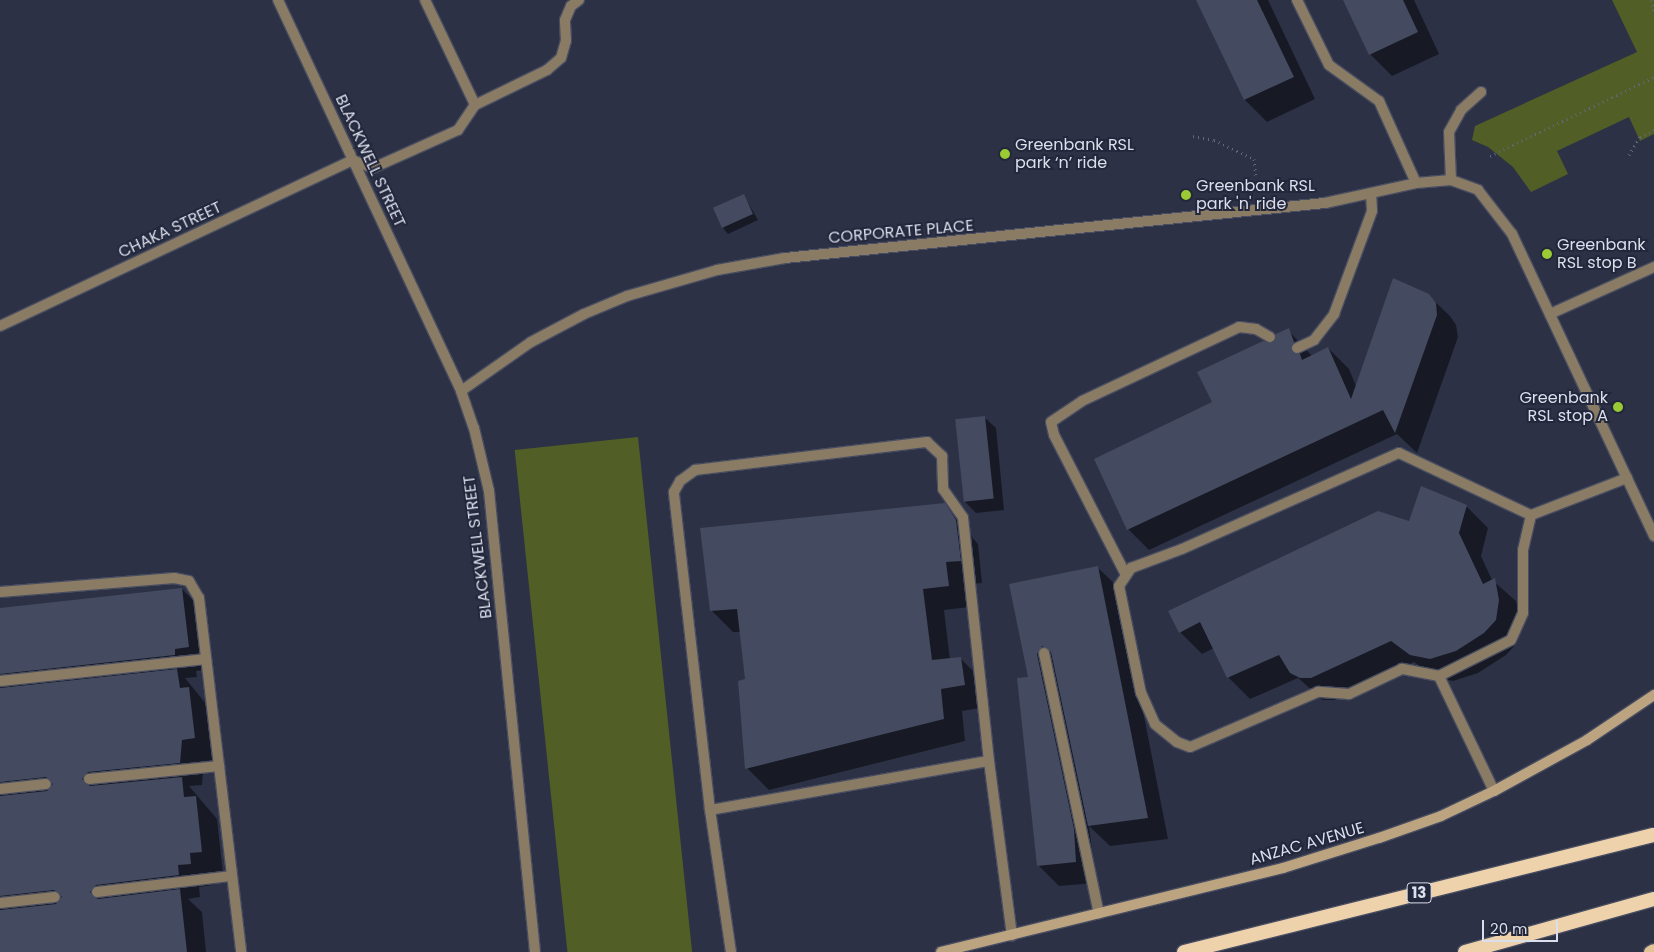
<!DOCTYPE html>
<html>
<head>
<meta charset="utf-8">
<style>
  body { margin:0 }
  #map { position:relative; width:1654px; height:952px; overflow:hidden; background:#2c3146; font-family:Poppins,sans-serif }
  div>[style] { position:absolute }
  .green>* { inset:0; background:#515e26; transform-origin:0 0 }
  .shadow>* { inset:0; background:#0007 }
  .building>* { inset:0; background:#444a5f; transform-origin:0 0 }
  .path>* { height:3px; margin-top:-1.5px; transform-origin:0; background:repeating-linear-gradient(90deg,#626779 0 1px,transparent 0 5px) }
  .roads { filter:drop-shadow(1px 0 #484d61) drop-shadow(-1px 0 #484d61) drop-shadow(0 1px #484d61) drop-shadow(0 -1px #484d61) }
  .service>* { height:10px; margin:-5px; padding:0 5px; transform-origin:5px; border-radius:5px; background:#8a7b65 }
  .minor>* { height:10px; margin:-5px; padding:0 5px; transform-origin:5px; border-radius:5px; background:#8a7b65 }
  .secondary>* { height:10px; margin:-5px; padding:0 5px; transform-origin:5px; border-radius:5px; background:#bca481 }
  .primary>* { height:12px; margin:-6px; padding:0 6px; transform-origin:6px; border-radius:6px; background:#e2c396 }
  .trunk>* { height:14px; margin:-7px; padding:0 7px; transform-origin:7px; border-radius:7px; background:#eed2ac }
  .dots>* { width:14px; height:14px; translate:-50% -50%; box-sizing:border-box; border:2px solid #23273b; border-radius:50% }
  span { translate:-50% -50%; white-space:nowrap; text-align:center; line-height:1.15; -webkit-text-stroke:4px #23273b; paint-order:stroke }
  .shield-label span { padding:1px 4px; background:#23273b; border:1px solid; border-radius:4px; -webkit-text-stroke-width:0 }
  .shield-label { font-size:15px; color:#dbdfec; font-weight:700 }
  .poi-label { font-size:16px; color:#dbdfec }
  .left { translate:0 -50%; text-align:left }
  .right { translate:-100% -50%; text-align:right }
  .street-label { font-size:16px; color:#dbdfec }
  .scale { position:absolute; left:1482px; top:920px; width:76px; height:22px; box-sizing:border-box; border:2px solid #dbdfec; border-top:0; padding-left:6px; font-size:15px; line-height:18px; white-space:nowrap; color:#dbdfec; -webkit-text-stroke:4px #23273b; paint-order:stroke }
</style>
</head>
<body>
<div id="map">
  <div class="green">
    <i style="clip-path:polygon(1612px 0,1654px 0,1654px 134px,1640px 141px,1629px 117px,1557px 151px,1568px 174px,1531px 192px,1513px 167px,1488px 147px,1472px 140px,1475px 126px,1637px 52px)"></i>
    <i style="left:638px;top:437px;width:518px;height:124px;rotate:84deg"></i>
  </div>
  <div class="shadow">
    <i style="clip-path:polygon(1198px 0,1268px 0,1315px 99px,1267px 122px,1245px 100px)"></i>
    <i style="clip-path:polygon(1345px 0,1414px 0,1439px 54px,1392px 76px,1370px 54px)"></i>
    <i style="clip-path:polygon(744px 196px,758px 220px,728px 234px,723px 228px)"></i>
    <i style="clip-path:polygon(1428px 295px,1450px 316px,1456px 325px,1458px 337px,1417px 453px,1397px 434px,1149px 550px,1128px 529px,1214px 402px,1288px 330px,1312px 356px,1328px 348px,1349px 369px,1356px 386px)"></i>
    <i style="clip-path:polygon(984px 417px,996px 428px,1004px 510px,976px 513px,965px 502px)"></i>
    <i style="clip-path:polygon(944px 505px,978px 544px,982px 583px,967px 584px,970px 607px,944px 610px,950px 660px,961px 659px,983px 681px,986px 707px,962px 711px,965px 741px,769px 790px,747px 768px,746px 680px,741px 632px,733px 632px,711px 610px)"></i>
    <i style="clip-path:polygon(1466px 506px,1488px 528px,1481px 556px,1492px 580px,1516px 601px,1520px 623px,1517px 643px,1506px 655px,1478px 673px,1453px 681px,1434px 677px,1414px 662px,1334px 700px,1323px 700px,1298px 678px,1250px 699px,1228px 677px,1214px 648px,1202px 654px,1180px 632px,1170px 611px,1409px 522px)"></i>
    <i style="clip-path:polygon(1098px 568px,1119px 588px,1168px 839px,1110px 846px,1089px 826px,1096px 883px,1059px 886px,1039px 866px,1029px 678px,1011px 585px)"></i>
    <i style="clip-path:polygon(182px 589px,204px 611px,210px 669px,196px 671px,197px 677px,185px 678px,211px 710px,216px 760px,204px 761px,202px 785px,189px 786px,217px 819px,223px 874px,212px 875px,213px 885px,199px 887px,200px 897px,188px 899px,202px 912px,206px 952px,0 952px,0 609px)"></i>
  </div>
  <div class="building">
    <i style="clip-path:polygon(1196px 0,1257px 0,1294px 77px,1244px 100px)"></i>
    <i style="clip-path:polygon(1343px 0,1403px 0,1418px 32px,1369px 55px)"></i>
    <i style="left:744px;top:194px;width:22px;height:34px;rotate:66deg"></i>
    <i style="clip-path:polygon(1393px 278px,1429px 294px,1436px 303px,1437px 315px,1395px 433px,1383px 410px,1127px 530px,1094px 459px,1212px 402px,1197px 372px,1263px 341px,1273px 343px,1276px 334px,1289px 328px,1294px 342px,1291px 350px,1300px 354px,1302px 360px,1328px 347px,1351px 399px)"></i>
    <i style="left:985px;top:416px;width:83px;height:30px;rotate:84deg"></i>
    <i style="clip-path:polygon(1421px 486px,1467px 505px,1459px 533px,1483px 584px,1495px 578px,1499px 600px,1496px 620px,1484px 633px,1456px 651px,1430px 659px,1410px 655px,1391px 641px,1311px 678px,1300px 678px,1290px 673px,1279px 655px,1227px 678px,1200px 622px,1179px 633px,1168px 611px,1378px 511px,1409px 521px)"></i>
    <i style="clip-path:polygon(945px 503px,956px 520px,961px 561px,946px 562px,949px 586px,923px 589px,932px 660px,961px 657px,965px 685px,941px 689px,944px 719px,745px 769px,738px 681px,745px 679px,737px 609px,710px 611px,700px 528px)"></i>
    <i style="clip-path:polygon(1098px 566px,1148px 818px,1088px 826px,1051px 652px,1042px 646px,1037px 654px,1074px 829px,1076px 862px,1037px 866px,1017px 678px,1028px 677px,1009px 584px)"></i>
    <i style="clip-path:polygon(182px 588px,189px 647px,175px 649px,175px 655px,0 674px,0 608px)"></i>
    <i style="clip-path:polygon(177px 669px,180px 688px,189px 687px,195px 738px,182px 740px,180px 763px,88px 772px,82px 779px,90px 786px,182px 777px,184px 797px,196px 796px,202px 852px,190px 853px,191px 864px,178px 865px,179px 875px,96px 885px,90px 892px,98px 899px,180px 889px,187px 952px,0 952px,0 910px,56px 904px,62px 897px,54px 890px,0 896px,0 796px,47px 791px,53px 784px,46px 777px,0 782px,0 688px)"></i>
  </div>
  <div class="path">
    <i style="left:1651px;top:0;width:12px;rotate:76deg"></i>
    <i style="left:1193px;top:136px;width:21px;rotate:11deg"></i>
    <i style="left:1214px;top:140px;width:44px;rotate:25.4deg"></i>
    <i style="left:1254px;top:159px;width:18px;rotate:84deg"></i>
    <i style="left:1629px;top:155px;width:21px;rotate:-59deg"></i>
    <i style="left:1640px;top:137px;width:16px;rotate:-27deg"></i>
    <i style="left:1490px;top:156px;width:182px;rotate:-25.7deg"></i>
  </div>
  <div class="roads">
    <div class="service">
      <i style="left:425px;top:0;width:116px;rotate:64.5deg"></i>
      <i style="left:1297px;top:0;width:72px;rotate:63.8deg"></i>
      <i style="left:1329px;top:65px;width:62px;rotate:35.8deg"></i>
      <i style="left:1379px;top:101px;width:90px;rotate:65.7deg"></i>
      <i style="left:352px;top:160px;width:22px;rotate:21deg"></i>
      <i style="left:373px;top:168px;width:93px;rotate:-24.1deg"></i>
      <i style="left:458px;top:130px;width:30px;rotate:-56deg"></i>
      <i style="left:475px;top:105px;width:80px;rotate:-25.9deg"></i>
      <i style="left:547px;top:70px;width:18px;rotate:-41deg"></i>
      <i style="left:561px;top:58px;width:18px;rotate:-74deg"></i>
      <i style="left:566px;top:41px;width:21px;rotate:-93deg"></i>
      <i style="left:565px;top:20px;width:15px;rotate:-67deg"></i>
      <i style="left:571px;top:6px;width:10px;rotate:-37deg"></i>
      <i style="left:1451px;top:180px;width:48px;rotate:-92.4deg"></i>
      <i style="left:1449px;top:132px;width:25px;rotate:-61deg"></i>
      <i style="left:1461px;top:110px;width:27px;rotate:-42deg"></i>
      <i style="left:1550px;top:314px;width:114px;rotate:-24.3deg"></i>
      <i style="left:1297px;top:348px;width:19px;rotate:-25deg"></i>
      <i style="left:1314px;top:340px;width:33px;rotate:-52deg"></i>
      <i style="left:1126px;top:575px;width:157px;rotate:-117.2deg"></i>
      <i style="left:1054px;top:435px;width:13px;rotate:-103deg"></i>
      <i style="left:1051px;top:422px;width:37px;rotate:-34deg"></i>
      <i style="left:1082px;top:401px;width:174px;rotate:-25.2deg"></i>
      <i style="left:1239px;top:327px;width:17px;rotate:7deg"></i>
      <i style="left:1256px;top:329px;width:16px;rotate:30deg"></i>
      <i style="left:0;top:592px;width:175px;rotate:-4.6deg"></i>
      <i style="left:174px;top:578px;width:15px;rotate:11deg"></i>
      <i style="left:189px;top:581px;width:20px;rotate:60deg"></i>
      <i style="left:199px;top:598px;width:356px;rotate:83.2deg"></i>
      <i style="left:1044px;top:653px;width:266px;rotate:78.1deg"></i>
      <i style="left:1439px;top:676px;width:38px;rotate:-169deg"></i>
      <i style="left:1402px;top:669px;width:59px;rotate:154.7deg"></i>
      <i style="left:1349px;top:694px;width:31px;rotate:-176deg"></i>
      <i style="left:1318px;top:692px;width:139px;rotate:156.7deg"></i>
      <i style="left:1190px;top:747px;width:14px;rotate:-159deg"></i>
      <i style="left:1177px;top:742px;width:28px;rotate:-141deg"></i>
      <i style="left:1155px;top:724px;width:34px;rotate:-114deg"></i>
      <i style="left:1141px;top:693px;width:109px;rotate:-101.6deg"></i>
      <i style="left:1119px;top:586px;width:22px;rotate:-56deg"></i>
      <i style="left:1131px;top:568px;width:54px;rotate:-20.4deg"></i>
      <i style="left:1182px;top:549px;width:237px;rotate:-23.9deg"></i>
      <i style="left:1399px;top:453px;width:146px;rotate:25.2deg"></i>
      <i style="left:0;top:681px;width:207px;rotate:-6.1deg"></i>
      <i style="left:89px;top:779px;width:131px;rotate:-5.7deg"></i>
      <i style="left:0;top:789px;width:46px;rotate:-6.2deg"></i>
      <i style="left:1494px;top:791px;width:127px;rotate:-115.6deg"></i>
      <i style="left:1439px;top:676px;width:80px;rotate:-26.6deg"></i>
      <i style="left:1511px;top:640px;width:30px;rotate:-66deg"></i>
      <i style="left:1523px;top:613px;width:63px;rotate:-90deg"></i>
      <i style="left:1523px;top:550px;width:36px;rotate:-77deg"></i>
      <i style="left:1531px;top:515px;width:103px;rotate:-21.1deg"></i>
      <i style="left:710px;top:810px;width:283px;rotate:-10deg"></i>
      <i style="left:97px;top:892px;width:136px;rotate:-6.8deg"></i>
      <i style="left:0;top:903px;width:55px;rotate:-6.2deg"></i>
      <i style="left:731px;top:952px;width:144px;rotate:-98.4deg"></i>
      <i style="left:710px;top:810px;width:320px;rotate:-96.5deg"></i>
      <i style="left:674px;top:492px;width:13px;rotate:-61deg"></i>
      <i style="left:680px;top:481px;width:19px;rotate:-36deg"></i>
      <i style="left:695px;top:470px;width:234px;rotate:-6.9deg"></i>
      <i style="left:927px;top:442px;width:21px;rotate:43deg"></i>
      <i style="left:942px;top:456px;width:33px;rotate:88deg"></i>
      <i style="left:943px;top:489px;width:35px;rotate:55deg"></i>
      <i style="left:963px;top:518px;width:244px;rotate:83.9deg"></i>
      <i style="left:989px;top:761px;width:176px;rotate:82.5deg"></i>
    </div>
    <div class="minor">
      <i style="left:278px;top:0;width:432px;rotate:64.9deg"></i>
      <i style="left:461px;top:391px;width:39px;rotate:71deg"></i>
      <i style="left:474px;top:428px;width:65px;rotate:76.6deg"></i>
      <i style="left:489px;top:491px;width:463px;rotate:84.3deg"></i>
      <i style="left:1334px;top:314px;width:110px;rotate:-69.7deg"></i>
      <i style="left:1372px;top:211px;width:17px;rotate:-93deg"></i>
      <i style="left:0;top:326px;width:389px;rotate:-25.2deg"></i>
      <i style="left:461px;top:391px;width:85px;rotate:-35deg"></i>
      <i style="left:531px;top:342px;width:60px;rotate:-27.8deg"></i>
      <i style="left:584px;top:314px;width:47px;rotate:-22.7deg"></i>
      <i style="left:627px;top:296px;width:94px;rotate:-16.1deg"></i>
      <i style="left:717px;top:270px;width:69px;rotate:-10deg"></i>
      <i style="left:785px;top:258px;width:543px;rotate:-5.82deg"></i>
      <i style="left:1325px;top:203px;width:93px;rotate:-12.4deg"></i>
      <i style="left:1416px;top:183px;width:35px;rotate:-5deg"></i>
      <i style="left:1451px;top:180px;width:29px;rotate:20deg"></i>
      <i style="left:1478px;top:190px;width:56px;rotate:52.3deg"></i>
      <i style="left:1512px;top:234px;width:334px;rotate:64.8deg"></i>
    </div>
    <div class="secondary">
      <i style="left:941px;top:952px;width:352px;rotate:-13.8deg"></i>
      <i style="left:1283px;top:868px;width:101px;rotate:-17.4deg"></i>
      <i style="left:1379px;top:838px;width:66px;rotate:-19.5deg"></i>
      <i style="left:1441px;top:816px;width:59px;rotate:-25.3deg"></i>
      <i style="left:1494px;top:791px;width:106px;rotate:-28.7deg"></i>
      <i style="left:1587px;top:740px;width:81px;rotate:-33.9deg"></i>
    </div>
    <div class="primary">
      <i style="left:1650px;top:952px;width:4px;rotate:-27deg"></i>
    </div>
    <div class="trunk">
      <i style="left:1184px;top:952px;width:484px;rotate:-14deg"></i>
      <i style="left:1465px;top:952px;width:196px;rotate:-15.7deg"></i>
    </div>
  </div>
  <div class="dots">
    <i style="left:1005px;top:154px;background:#9acb34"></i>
    <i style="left:1186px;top:195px;background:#9acb34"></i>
    <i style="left:1547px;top:254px;background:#9acb34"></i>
    <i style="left:1618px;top:407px;background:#9acb34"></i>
  </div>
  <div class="shield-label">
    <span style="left:1419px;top:893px">13</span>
  </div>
  <div class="poi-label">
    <span class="left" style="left:1015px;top:154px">Greenbank RSL<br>park ‘n’ ride</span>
    <span class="left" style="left:1196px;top:195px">Greenbank RSL<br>park 'n' ride</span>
    <span class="left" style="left:1557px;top:254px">Greenbank<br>RSL stop B</span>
    <span class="right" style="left:1608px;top:407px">Greenbank<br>RSL stop A</span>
  </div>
  <div class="street-label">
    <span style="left:370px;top:161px;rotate:65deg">BLACKWELL STREET</span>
    <span style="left:170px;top:230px;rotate:-25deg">CHAKA STREET</span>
    <span style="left:901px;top:232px;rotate:-5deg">CORPORATE PLACE</span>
    <span style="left:478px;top:547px;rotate:-97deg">BLACKWELL STREET</span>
    <span style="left:1307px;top:844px;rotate:-16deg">ANZAC AVENUE</span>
  </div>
  <div class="scale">20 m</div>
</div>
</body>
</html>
